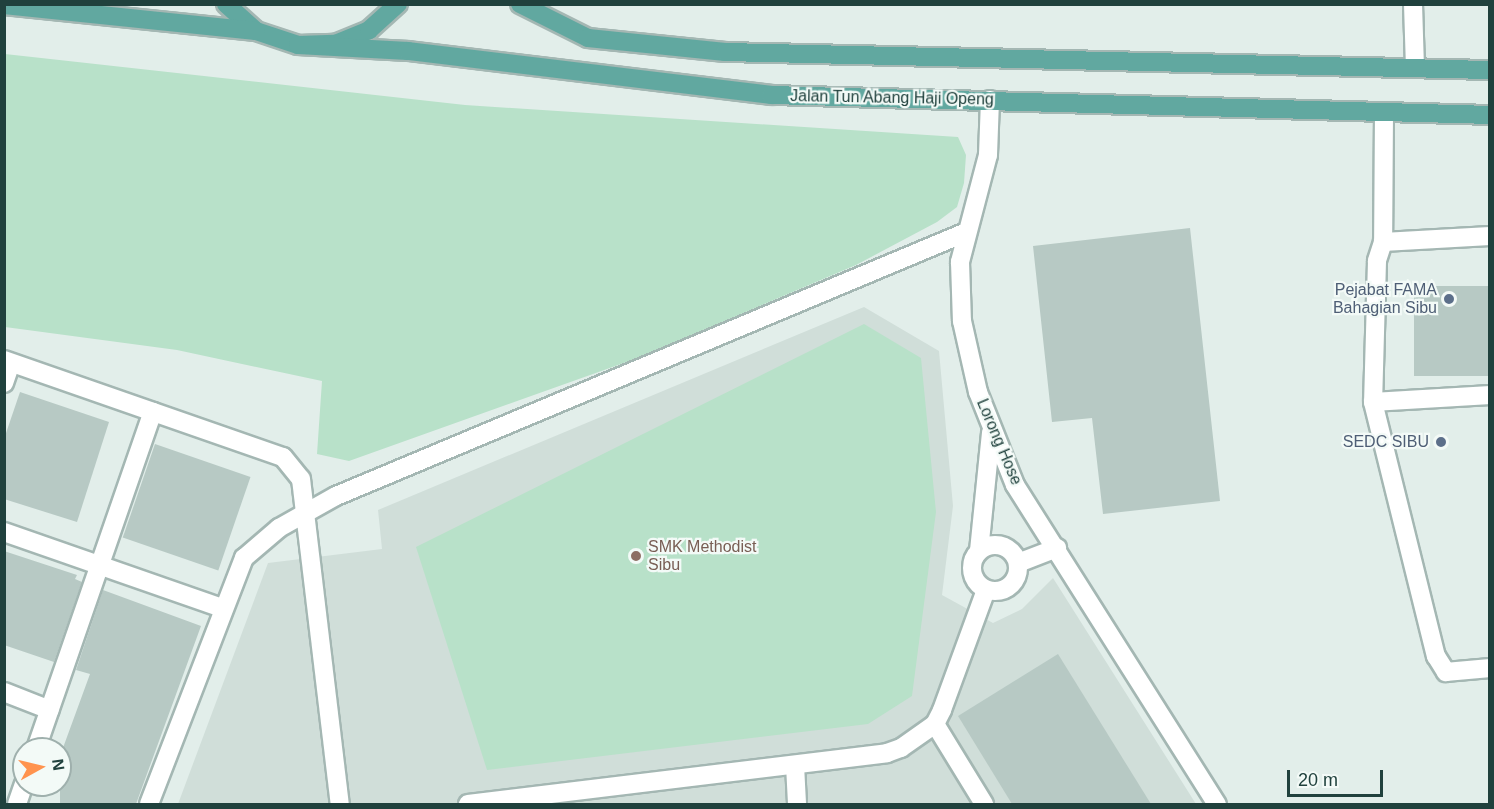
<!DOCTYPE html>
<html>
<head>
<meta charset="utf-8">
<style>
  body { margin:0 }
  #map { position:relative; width:1494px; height:809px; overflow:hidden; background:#e2eeea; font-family:Helvetica,sans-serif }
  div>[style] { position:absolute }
  .built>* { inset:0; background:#d0ded9 }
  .green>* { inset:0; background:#b8e1c9 }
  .building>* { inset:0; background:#b7c9c4; transform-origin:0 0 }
  .roads { filter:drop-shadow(2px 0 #a4b7b3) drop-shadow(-2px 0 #a4b7b3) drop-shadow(0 2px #a4b7b3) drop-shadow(0 -2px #a4b7b3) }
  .minor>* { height:18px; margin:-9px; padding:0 9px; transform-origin:9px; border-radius:9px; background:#fff }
  .minor>.ring { margin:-9px; padding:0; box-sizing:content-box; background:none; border:18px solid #fff; border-radius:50% }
  .major>* { height:18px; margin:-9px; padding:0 9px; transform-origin:9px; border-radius:9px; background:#61a8a0 }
  .dots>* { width:16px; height:16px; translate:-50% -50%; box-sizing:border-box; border:3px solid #f3faf7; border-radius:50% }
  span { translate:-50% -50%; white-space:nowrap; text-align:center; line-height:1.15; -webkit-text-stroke:4.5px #f3faf7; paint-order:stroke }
  .street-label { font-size:16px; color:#20413d }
  .service-label { font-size:16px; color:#4e5e75 }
  .right { translate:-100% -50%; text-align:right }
  .education-label { font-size:16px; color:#785e54 }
  .left { translate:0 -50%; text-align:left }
  .frame { position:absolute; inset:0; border:6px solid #20413d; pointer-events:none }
  .north { position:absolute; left:12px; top:737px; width:60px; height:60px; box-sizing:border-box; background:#f3faf7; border:2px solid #9fb0ad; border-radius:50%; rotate:82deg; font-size:16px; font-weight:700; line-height:24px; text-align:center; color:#20413d }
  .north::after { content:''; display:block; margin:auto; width:21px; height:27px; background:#ff934e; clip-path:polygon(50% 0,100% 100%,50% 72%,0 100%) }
  .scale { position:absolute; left:1287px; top:770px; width:96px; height:27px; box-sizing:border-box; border:3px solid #20413d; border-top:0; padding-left:8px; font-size:18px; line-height:21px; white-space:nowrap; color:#20413d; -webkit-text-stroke:4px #f3faf7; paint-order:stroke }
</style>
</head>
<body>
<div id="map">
  <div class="built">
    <i style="clip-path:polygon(864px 307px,939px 351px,953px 506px,942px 595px,993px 623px,1022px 609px,1053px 578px,1196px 804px,178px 804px,268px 563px,382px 549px,378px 510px)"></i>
  </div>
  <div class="green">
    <i style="clip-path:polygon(5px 54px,465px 105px,958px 137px,966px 155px,964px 183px,957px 207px,937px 222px,856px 265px,635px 359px,349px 461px,317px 454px,322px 381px,177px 350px,5px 327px)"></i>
    <i style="clip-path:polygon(864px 324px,921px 358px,936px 512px,912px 696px,868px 724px,487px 770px,416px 547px)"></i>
  </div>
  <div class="building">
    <i style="clip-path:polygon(1190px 228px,1220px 501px,1103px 514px,1092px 418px,1052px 422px,1033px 246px)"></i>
    <i style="left:1490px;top:286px;width:90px;height:76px;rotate:90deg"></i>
    <i style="clip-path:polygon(20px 392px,109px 422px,77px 522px,4px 499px,4px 439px)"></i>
    <i style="left:155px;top:444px;width:101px;height:99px;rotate:19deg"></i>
    <i style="clip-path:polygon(4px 551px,77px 575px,75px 579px,82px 582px,54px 662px,4px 645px)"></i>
    <i style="clip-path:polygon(103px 590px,201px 626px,136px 804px,60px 804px,60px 756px,90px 674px,76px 670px)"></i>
    <i style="clip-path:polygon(1058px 654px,1151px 804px,1012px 804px,958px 716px)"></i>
  </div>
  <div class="roads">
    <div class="minor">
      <i style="left:1413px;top:4px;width:64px;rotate:88.2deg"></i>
      <i style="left:990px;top:100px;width:55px;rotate:92.1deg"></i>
      <i style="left:988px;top:155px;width:111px;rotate:104.7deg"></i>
      <i style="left:960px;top:262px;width:59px;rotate:88.1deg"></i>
      <i style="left:962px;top:321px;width:73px;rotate:77.3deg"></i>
      <i style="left:978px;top:392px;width:100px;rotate:68.3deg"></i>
      <i style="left:1015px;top:485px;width:378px;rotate:57.7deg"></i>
      <i style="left:1384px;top:113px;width:129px;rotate:90.4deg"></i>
      <i style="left:1383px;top:242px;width:20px;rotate:108deg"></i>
      <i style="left:1377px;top:261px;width:141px;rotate:91.6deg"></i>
      <i style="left:1373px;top:402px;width:262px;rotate:76.1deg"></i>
      <i style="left:1436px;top:656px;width:19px;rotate:58deg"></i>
      <i style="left:1446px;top:672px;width:44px;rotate:-5.2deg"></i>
      <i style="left:1383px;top:242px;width:107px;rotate:-3.2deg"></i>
      <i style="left:4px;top:360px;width:295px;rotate:19.2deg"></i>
      <i style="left:283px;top:457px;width:28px;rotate:51deg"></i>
      <i style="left:301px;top:479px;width:327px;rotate:83.2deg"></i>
      <i style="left:4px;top:383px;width:21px;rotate:-71deg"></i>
      <i style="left:1373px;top:402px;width:117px;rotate:-3.4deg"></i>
      <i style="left:4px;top:532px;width:231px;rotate:19.2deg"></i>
      <i class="ring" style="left:972px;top:545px;width:28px;height:28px"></i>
      <i style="left:979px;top:551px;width:120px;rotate:-84.2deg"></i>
      <i style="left:1018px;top:563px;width:42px;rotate:-21deg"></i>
      <i style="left:4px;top:692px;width:49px;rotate:21.4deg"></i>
      <i style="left:935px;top:724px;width:94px;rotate:58.5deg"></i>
      <i style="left:36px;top:749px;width:357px;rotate:-70.9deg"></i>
      <i style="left:795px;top:765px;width:39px;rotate:87deg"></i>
      <i style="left:17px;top:804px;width:21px;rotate:-71deg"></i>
      <i style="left:149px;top:804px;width:264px;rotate:-68.9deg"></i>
      <i style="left:244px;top:558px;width:46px;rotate:-40.6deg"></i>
      <i style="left:279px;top:528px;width:65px;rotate:-29.3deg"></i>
      <i style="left:336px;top:496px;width:681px;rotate:-22.72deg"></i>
      <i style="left:468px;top:804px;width:422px;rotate:-6.9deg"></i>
      <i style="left:887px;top:753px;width:15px;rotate:-20deg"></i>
      <i style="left:901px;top:748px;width:42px;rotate:-35.2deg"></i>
      <i style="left:935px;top:724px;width:16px;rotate:-63deg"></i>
      <i style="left:942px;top:710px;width:128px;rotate:-69.9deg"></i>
    </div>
    <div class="major">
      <i style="left:226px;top:4px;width:40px;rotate:42deg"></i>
      <i style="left:256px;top:31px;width:44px;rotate:18.4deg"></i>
      <i style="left:298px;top:45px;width:37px;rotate:-2deg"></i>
      <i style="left:335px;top:44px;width:37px;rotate:-22deg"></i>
      <i style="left:369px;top:30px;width:39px;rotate:-42deg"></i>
      <i style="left:520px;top:4px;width:76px;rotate:26.6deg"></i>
      <i style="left:588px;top:38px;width:138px;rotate:5.8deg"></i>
      <i style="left:725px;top:52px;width:765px;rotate:1.35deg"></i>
      <i style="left:4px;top:5px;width:253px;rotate:5.9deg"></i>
      <i style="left:298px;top:45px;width:110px;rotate:3.1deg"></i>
      <i style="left:408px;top:51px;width:366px;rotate:6.9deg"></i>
      <i style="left:771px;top:95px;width:719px;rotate:1.59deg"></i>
    </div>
  </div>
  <div class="dots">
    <i style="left:1449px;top:299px;background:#5c6f8a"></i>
    <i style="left:1441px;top:442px;background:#5c6f8a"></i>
    <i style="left:636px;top:556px;background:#8d6e63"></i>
  </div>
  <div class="street-label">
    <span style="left:892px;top:98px;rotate:1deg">Jalan Tun Abang Haji Openg</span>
    <span style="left:999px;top:442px;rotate:67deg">Lorong Hose</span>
  </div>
  <div class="service-label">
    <span class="right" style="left:1437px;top:299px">Pejabat FAMA<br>Bahagian Sibu</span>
    <span class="right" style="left:1429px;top:442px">SEDC SIBU</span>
  </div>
  <div class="education-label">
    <span class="left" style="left:648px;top:556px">SMK Methodist<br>Sibu</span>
  </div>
  <div class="frame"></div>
  <div class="north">N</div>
  <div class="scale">20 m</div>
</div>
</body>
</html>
